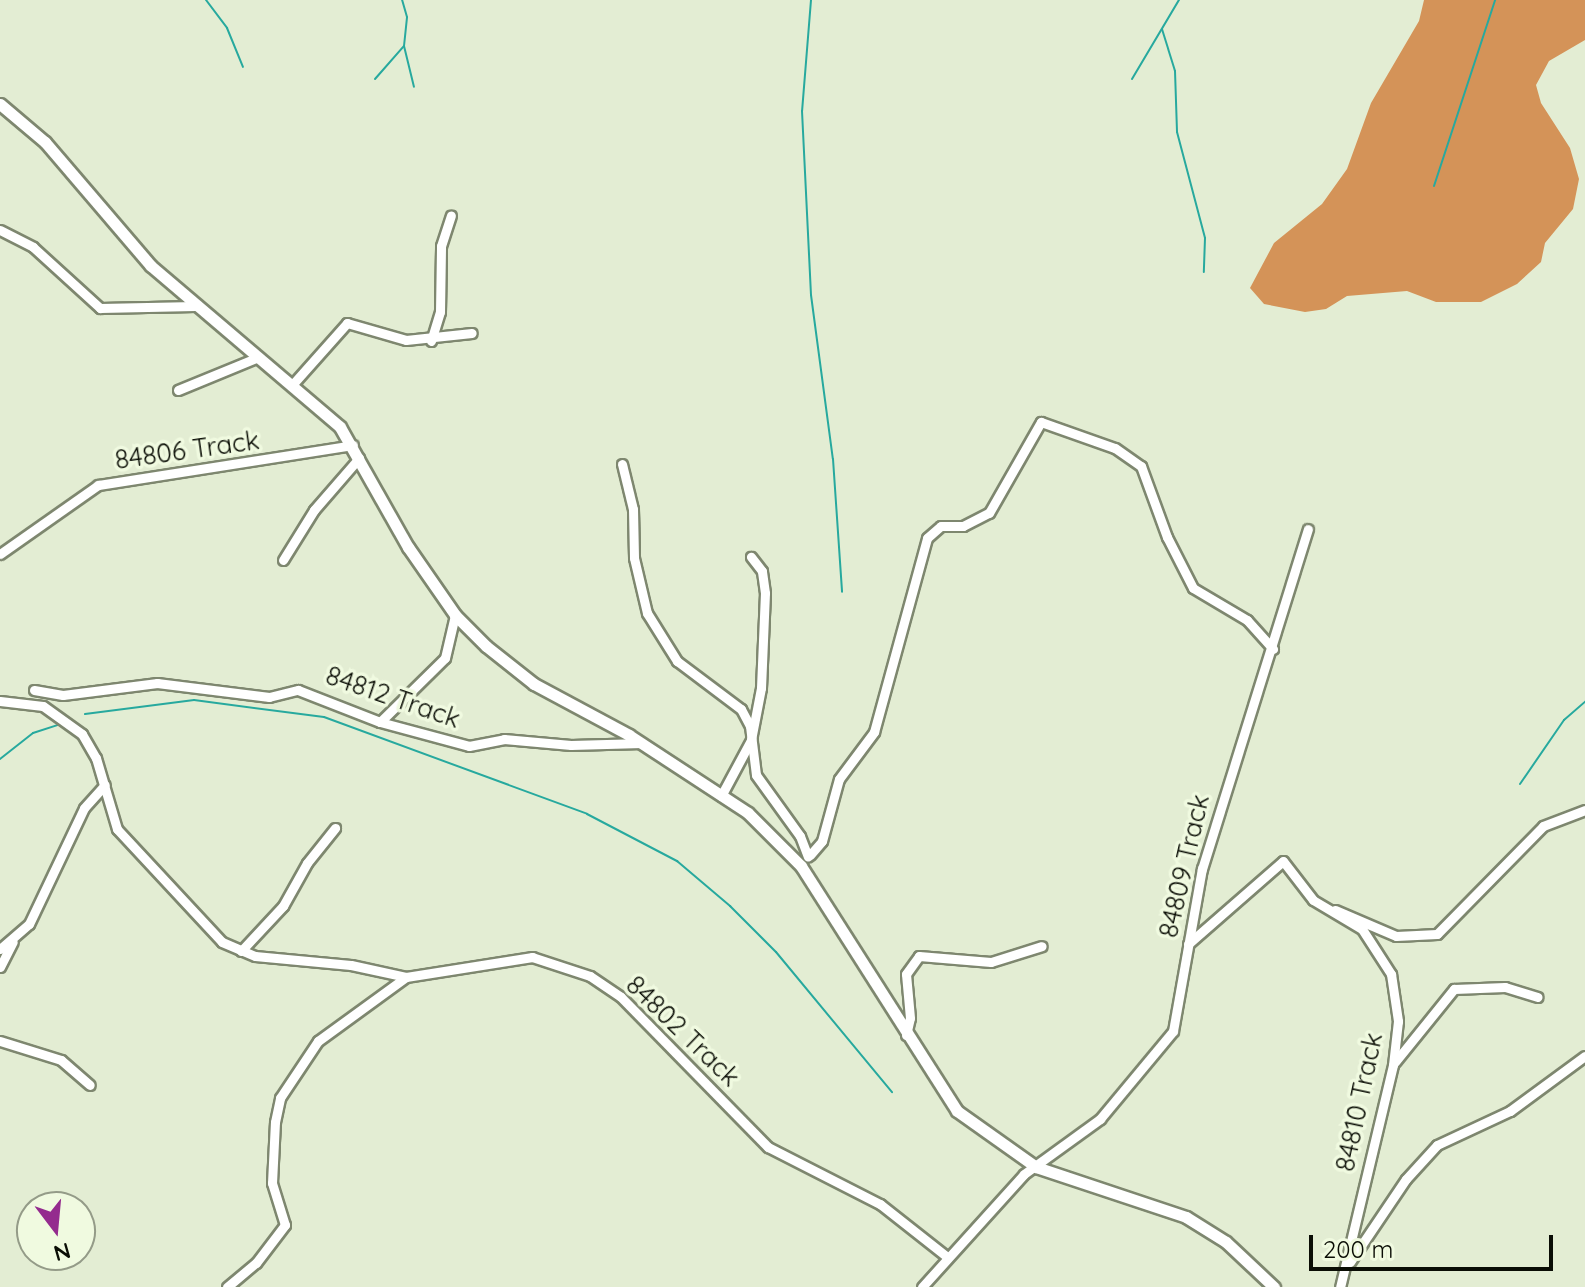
<!DOCTYPE html>
<html>
<head>
<meta charset="utf-8">
<style>
  body { margin:0 }
  #map { position:relative; width:1585px; height:1287px; overflow:hidden; background:#e3edd3; font-family:Quicksand,sans-serif }
  div>[style] { position:absolute }
  .forest>* { inset:0; background:#d49358 }
  .stream>* { height:2px; margin:-1px; padding:0 1px; transform-origin:1px; border-radius:1px; background:#27a99e }
  .roads { filter:drop-shadow(2px 0 #7e876f) drop-shadow(-2px 0 #7e876f) drop-shadow(0 2px #7e876f) drop-shadow(0 -2px #7e876f) }
  .minor>* { height:9px; margin:-4.5px; padding:0 4.5px; transform-origin:4.5px; border-radius:4.5px; background:#fff }
  .tertiary>* { height:11px; margin:-5.5px; padding:0 5.5px; transform-origin:5.5px; border-radius:5.5px; background:#fff }
  span { translate:-50% -50%; white-space:nowrap; text-align:center; line-height:1.15; -webkit-text-stroke:7px #f0fae0; paint-order:stroke }
  .street-label { font-size:26px; color:#0a0d05 }
  .north { position:absolute; left:16px; top:1191px; width:80px; height:80px; box-sizing:border-box; background:#f0fae0; border:2px solid #949b88; border-radius:50%; rotate:164deg; font-size:22px; font-weight:700; line-height:32px; text-align:center; color:#0a0d05 }
  .north::after { content:''; display:block; margin:auto; width:28px; height:36px; background:#942b8e; clip-path:polygon(50% 0,100% 100%,50% 72%,0 100%) }
  .scale { position:absolute; left:1309px; top:1235px; width:244px; height:36px; box-sizing:border-box; border:4px solid #0a0d05; border-top:0; padding-left:10px; font-size:24px; line-height:28px; white-space:nowrap; color:#0a0d05; -webkit-text-stroke:6px #f0fae0; paint-order:stroke }
</style>
</head>
<body>
<div id="map">
  <div class="forest">
    <i style="clip-path:polygon(1424px 0,1585px 0,1585px 40px,1549px 61px,1536px 85px,1541px 103px,1570px 148px,1579px 179px,1573px 209px,1545px 243px,1541px 262px,1517px 284px,1481px 302px,1436px 302px,1407px 291px,1347px 296px,1326px 309px,1305px 312px,1264px 304px,1250px 288px,1274px 243px,1322px 204px,1347px 169px,1371px 103px,1419px 21px)"></i>
  </div>
  <div class="stream">
    <i style="left:206px;top:0;width:35px;rotate:53deg"></i>
    <i style="left:227px;top:28px;width:42px;rotate:67.7deg"></i>
    <i style="left:811px;top:0;width:111px;rotate:94.6deg"></i>
    <i style="left:802px;top:111px;width:184px;rotate:87.2deg"></i>
    <i style="left:811px;top:295px;width:165px;rotate:82.4deg"></i>
    <i style="left:833px;top:459px;width:133px;rotate:86.1deg"></i>
    <i style="left:1162px;top:29px;width:44px;rotate:72.8deg"></i>
    <i style="left:1175px;top:71px;width:61px;rotate:88.1deg"></i>
    <i style="left:1177px;top:132px;width:110px;rotate:75.2deg"></i>
    <i style="left:1205px;top:238px;width:34px;rotate:92deg"></i>
    <i style="left:404px;top:46px;width:42px;rotate:76.3deg"></i>
    <i style="left:375px;top:79px;width:44px;rotate:-48.7deg"></i>
    <i style="left:404px;top:46px;width:29px;rotate:-84deg"></i>
    <i style="left:407px;top:17px;width:18px;rotate:-106deg"></i>
    <i style="left:1132px;top:79px;width:92px;rotate:-59.3deg"></i>
    <i style="left:1434px;top:186px;width:196px;rotate:-71.8deg"></i>
    <i style="left:85px;top:714px;width:110px;rotate:-7.3deg"></i>
    <i style="left:194px;top:700px;width:131px;rotate:7.5deg"></i>
    <i style="left:324px;top:717px;width:280px;rotate:20.2deg"></i>
    <i style="left:587px;top:814px;width:102px;rotate:27.6deg"></i>
    <i style="left:677px;top:861px;width:70px;rotate:40.3deg"></i>
    <i style="left:730px;top:906px;width:65px;rotate:45deg"></i>
    <i style="left:776px;top:952px;width:182px;rotate:50.4deg"></i>
    <i style="left:0;top:759px;width:42px;rotate:-38.2deg"></i>
    <i style="left:33px;top:733px;width:28px;rotate:-18deg"></i>
    <i style="left:1520px;top:784px;width:78px;rotate:-55.5deg"></i>
    <i style="left:1564px;top:720px;width:28px;rotate:-41deg"></i>
  </div>
  <div class="roads">
    <div class="minor">
      <i style="left:0;top:230px;width:37px;rotate:27deg"></i>
      <i style="left:33px;top:247px;width:91px;rotate:42.3deg"></i>
      <i style="left:100px;top:308px;width:95px;rotate:-1.2deg"></i>
      <i style="left:431px;top:341px;width:30px;rotate:-73deg"></i>
      <i style="left:440px;top:312px;width:66px;rotate:-89.1deg"></i>
      <i style="left:441px;top:246px;width:32px;rotate:-72deg"></i>
      <i style="left:292px;top:385px;width:83px;rotate:-48.4deg"></i>
      <i style="left:347px;top:323px;width:61px;rotate:16.1deg"></i>
      <i style="left:406px;top:340px;width:66px;rotate:-6.1deg"></i>
      <i style="left:178px;top:390px;width:84px;rotate:-22.3deg"></i>
      <i style="left:622px;top:464px;width:46px;rotate:76.3deg"></i>
      <i style="left:633px;top:509px;width:49px;rotate:88.8deg"></i>
      <i style="left:634px;top:558px;width:57px;rotate:76.7deg"></i>
      <i style="left:647px;top:613px;width:57px;rotate:58deg"></i>
      <i style="left:677px;top:661px;width:80px;rotate:36.9deg"></i>
      <i style="left:741px;top:709px;width:19px;rotate:62deg"></i>
      <i style="left:750px;top:726px;width:49px;rotate:83deg"></i>
      <i style="left:756px;top:775px;width:75px;rotate:54.2deg"></i>
      <i style="left:800px;top:836px;width:22px;rotate:69deg"></i>
      <i style="left:0;top:554px;width:120px;rotate:-35.1deg"></i>
      <i style="left:98px;top:485px;width:258px;rotate:-8.9deg"></i>
      <i style="left:283px;top:560px;width:59px;rotate:-58.2deg"></i>
      <i style="left:314px;top:510px;width:69px;rotate:-49.1deg"></i>
      <i style="left:34px;top:690px;width:29px;rotate:10deg"></i>
      <i style="left:63px;top:695px;width:95px;rotate:-7.3deg"></i>
      <i style="left:157px;top:683px;width:113px;rotate:7.1deg"></i>
      <i style="left:269px;top:697px;width:30px;rotate:-14deg"></i>
      <i style="left:298px;top:690px;width:88px;rotate:21.3deg"></i>
      <i style="left:380px;top:722px;width:92px;rotate:15.1deg"></i>
      <i style="left:469px;top:746px;width:36px;rotate:-11deg"></i>
      <i style="left:504px;top:739px;width:67px;rotate:5.1deg"></i>
      <i style="left:571px;top:745px;width:71px;rotate:-1.6deg"></i>
      <i style="left:0;top:701px;width:43px;rotate:6.6deg"></i>
      <i style="left:43px;top:706px;width:48px;rotate:35.7deg"></i>
      <i style="left:82px;top:734px;width:28px;rotate:60deg"></i>
      <i style="left:96px;top:758px;width:74px;rotate:73.5deg"></i>
      <i style="left:117px;top:829px;width:154px;rotate:47.1deg"></i>
      <i style="left:222px;top:942px;width:36px;rotate:23deg"></i>
      <i style="left:255px;top:956px;width:96px;rotate:5.4deg"></i>
      <i style="left:351px;top:965px;width:56px;rotate:12.3deg"></i>
      <i style="left:380px;top:722px;width:91px;rotate:-44.6deg"></i>
      <i style="left:445px;top:658px;width:44px;rotate:-76.9deg"></i>
      <i style="left:721px;top:796px;width:64px;rotate:-61.8deg"></i>
      <i style="left:751px;top:740px;width:53px;rotate:-79.1deg"></i>
      <i style="left:761px;top:688px;width:95px;rotate:-87.6deg"></i>
      <i style="left:765px;top:593px;width:22px;rotate:-98deg"></i>
      <i style="left:762px;top:571px;width:18px;rotate:-128deg"></i>
      <i style="left:810px;top:855px;width:18px;rotate:-49deg"></i>
      <i style="left:822px;top:841px;width:64px;rotate:-74.7deg"></i>
      <i style="left:839px;top:779px;width:59px;rotate:-53.3deg"></i>
      <i style="left:874px;top:732px;width:201px;rotate:-74.7deg"></i>
      <i style="left:927px;top:538px;width:18px;rotate:-41deg"></i>
      <i style="left:941px;top:526px;width:22px"></i>
      <i style="left:963px;top:526px;width:29px;rotate:-27deg"></i>
      <i style="left:989px;top:513px;width:105px;rotate:-60.3deg"></i>
      <i style="left:1041px;top:422px;width:78px;rotate:19.4deg"></i>
      <i style="left:1115px;top:448px;width:32px;rotate:35deg"></i>
      <i style="left:1141px;top:466px;width:76px;rotate:69.9deg"></i>
      <i style="left:1167px;top:537px;width:57px;rotate:63deg"></i>
      <i style="left:1193px;top:588px;width:63px;rotate:30.7deg"></i>
      <i style="left:1247px;top:620px;width:39px;rotate:48deg"></i>
      <i style="left:1335px;top:910px;width:66px;rotate:23.1deg"></i>
      <i style="left:1396px;top:936px;width:41px;rotate:-2.8deg"></i>
      <i style="left:1437px;top:934px;width:151px;rotate:-45.5deg"></i>
      <i style="left:1543px;top:826px;width:45px;rotate:-20.9deg"></i>
      <i style="left:1188px;top:944px;width:126px;rotate:-41.1deg"></i>
      <i style="left:1283px;top:861px;width:49px;rotate:52.4deg"></i>
      <i style="left:1313px;top:900px;width:57px;rotate:30.6deg"></i>
      <i style="left:1362px;top:929px;width:54px;rotate:57.2deg"></i>
      <i style="left:1391px;top:974px;width:48px;rotate:81.5deg"></i>
      <i style="left:1398px;top:1021px;width:44px;rotate:96.5deg"></i>
      <i style="left:1393px;top:1065px;width:228px;rotate:103.4deg"></i>
      <i style="left:0;top:949px;width:38px;rotate:-41deg"></i>
      <i style="left:29px;top:924px;width:128px;rotate:-64.6deg"></i>
      <i style="left:84px;top:808px;width:31px;rotate:-48deg"></i>
      <i style="left:241px;top:951px;width:62px;rotate:-47deg"></i>
      <i style="left:283px;top:906px;width:49px;rotate:-60.8deg"></i>
      <i style="left:307px;top:863px;width:45px;rotate:-51.3deg"></i>
      <i style="left:0;top:967px;width:28px;rotate:-63deg"></i>
      <i style="left:906px;top:1035px;width:17px;rotate:-77deg"></i>
      <i style="left:910px;top:1018px;width:44px;rotate:-95.2deg"></i>
      <i style="left:906px;top:974px;width:22px;rotate:-54deg"></i>
      <i style="left:919px;top:956px;width:72px;rotate:4.8deg"></i>
      <i style="left:991px;top:962px;width:53px;rotate:-17.4deg"></i>
      <i style="left:0;top:1041px;width:64px;rotate:17.3deg"></i>
      <i style="left:61px;top:1060px;width:38px;rotate:41deg"></i>
      <i style="left:1395px;top:1062px;width:94px;rotate:-51.1deg"></i>
      <i style="left:1454px;top:989px;width:51px;rotate:-2.2deg"></i>
      <i style="left:1505px;top:987px;width:34px;rotate:17deg"></i>
      <i style="left:1350px;top:1262px;width:100px;rotate:-56deg"></i>
      <i style="left:1406px;top:1179px;width:46px;rotate:-47.6deg"></i>
      <i style="left:1437px;top:1145px;width:81px;rotate:-25deg"></i>
      <i style="left:1510px;top:1111px;width:93px;rotate:-36.3deg"></i>
      <i style="left:227px;top:1287px;width:38px;rotate:-40deg"></i>
      <i style="left:256px;top:1263px;width:48px;rotate:-52.7deg"></i>
      <i style="left:285px;top:1225px;width:44px;rotate:-107.2deg"></i>
      <i style="left:272px;top:1183px;width:61px;rotate:-87.2deg"></i>
      <i style="left:275px;top:1122px;width:25px;rotate:-78deg"></i>
      <i style="left:280px;top:1098px;width:69px;rotate:-56.3deg"></i>
      <i style="left:318px;top:1041px;width:109px;rotate:-36deg"></i>
      <i style="left:406px;top:977px;width:128px;rotate:-9deg"></i>
      <i style="left:532px;top:957px;width:61px;rotate:18.1deg"></i>
      <i style="left:590px;top:976px;width:37px;rotate:34deg"></i>
      <i style="left:621px;top:997px;width:210px;rotate:45.6deg"></i>
      <i style="left:768px;top:1147px;width:126px;rotate:27deg"></i>
      <i style="left:880px;top:1204px;width:84px;rotate:38.2deg"></i>
      <i style="left:922px;top:1287px;width:152px;rotate:-47.9deg"></i>
      <i style="left:1024px;top:1174px;width:94px;rotate:-35.9deg"></i>
      <i style="left:1100px;top:1119px;width:114px;rotate:-50.3deg"></i>
      <i style="left:1173px;top:1031px;width:165px;rotate:-79.9deg"></i>
      <i style="left:1202px;top:869px;width:356px;rotate:-72.7deg"></i>
    </div>
    <div class="tertiary">
      <i style="left:0;top:104px;width:59px;rotate:40.2deg"></i>
      <i style="left:45px;top:142px;width:163px;rotate:49.5deg"></i>
      <i style="left:151px;top:266px;width:248px;rotate:40.4deg"></i>
      <i style="left:340px;top:427px;width:138px;rotate:60.5deg"></i>
      <i style="left:408px;top:547px;width:83px;rotate:55.3deg"></i>
      <i style="left:455px;top:615px;width:44px;rotate:45deg"></i>
      <i style="left:486px;top:646px;width:61px;rotate:38.4deg"></i>
      <i style="left:534px;top:684px;width:108px;rotate:28.2deg"></i>
      <i style="left:629px;top:735px;width:142px;rotate:33.2deg"></i>
      <i style="left:748px;top:813px;width:75px;rotate:45deg"></i>
      <i style="left:801px;top:866px;width:290px;rotate:57.5deg"></i>
      <i style="left:957px;top:1111px;width:97px;rotate:35.3deg"></i>
      <i style="left:1036px;top:1167px;width:158px;rotate:18.4deg"></i>
      <i style="left:1186px;top:1217px;width:47px;rotate:32deg"></i>
      <i style="left:1226px;top:1242px;width:66px;rotate:43.2deg"></i>
    </div>
  </div>
  <div class="street-label">
    <span style="left:187px;top:450px;rotate:-8deg">84806 Track</span>
    <span style="left:393px;top:697px;rotate:19deg">84812 Track</span>
    <span style="left:1184px;top:866px;rotate:-77deg">84809 Track</span>
    <span style="left:683px;top:1031px;rotate:44deg">84802 Track</span>
    <span style="left:1359px;top:1102px;rotate:-78deg">84810 Track</span>
  </div>
  <div class="north">N</div>
  <div class="scale">200 m</div>
</div>
</body>
</html>
